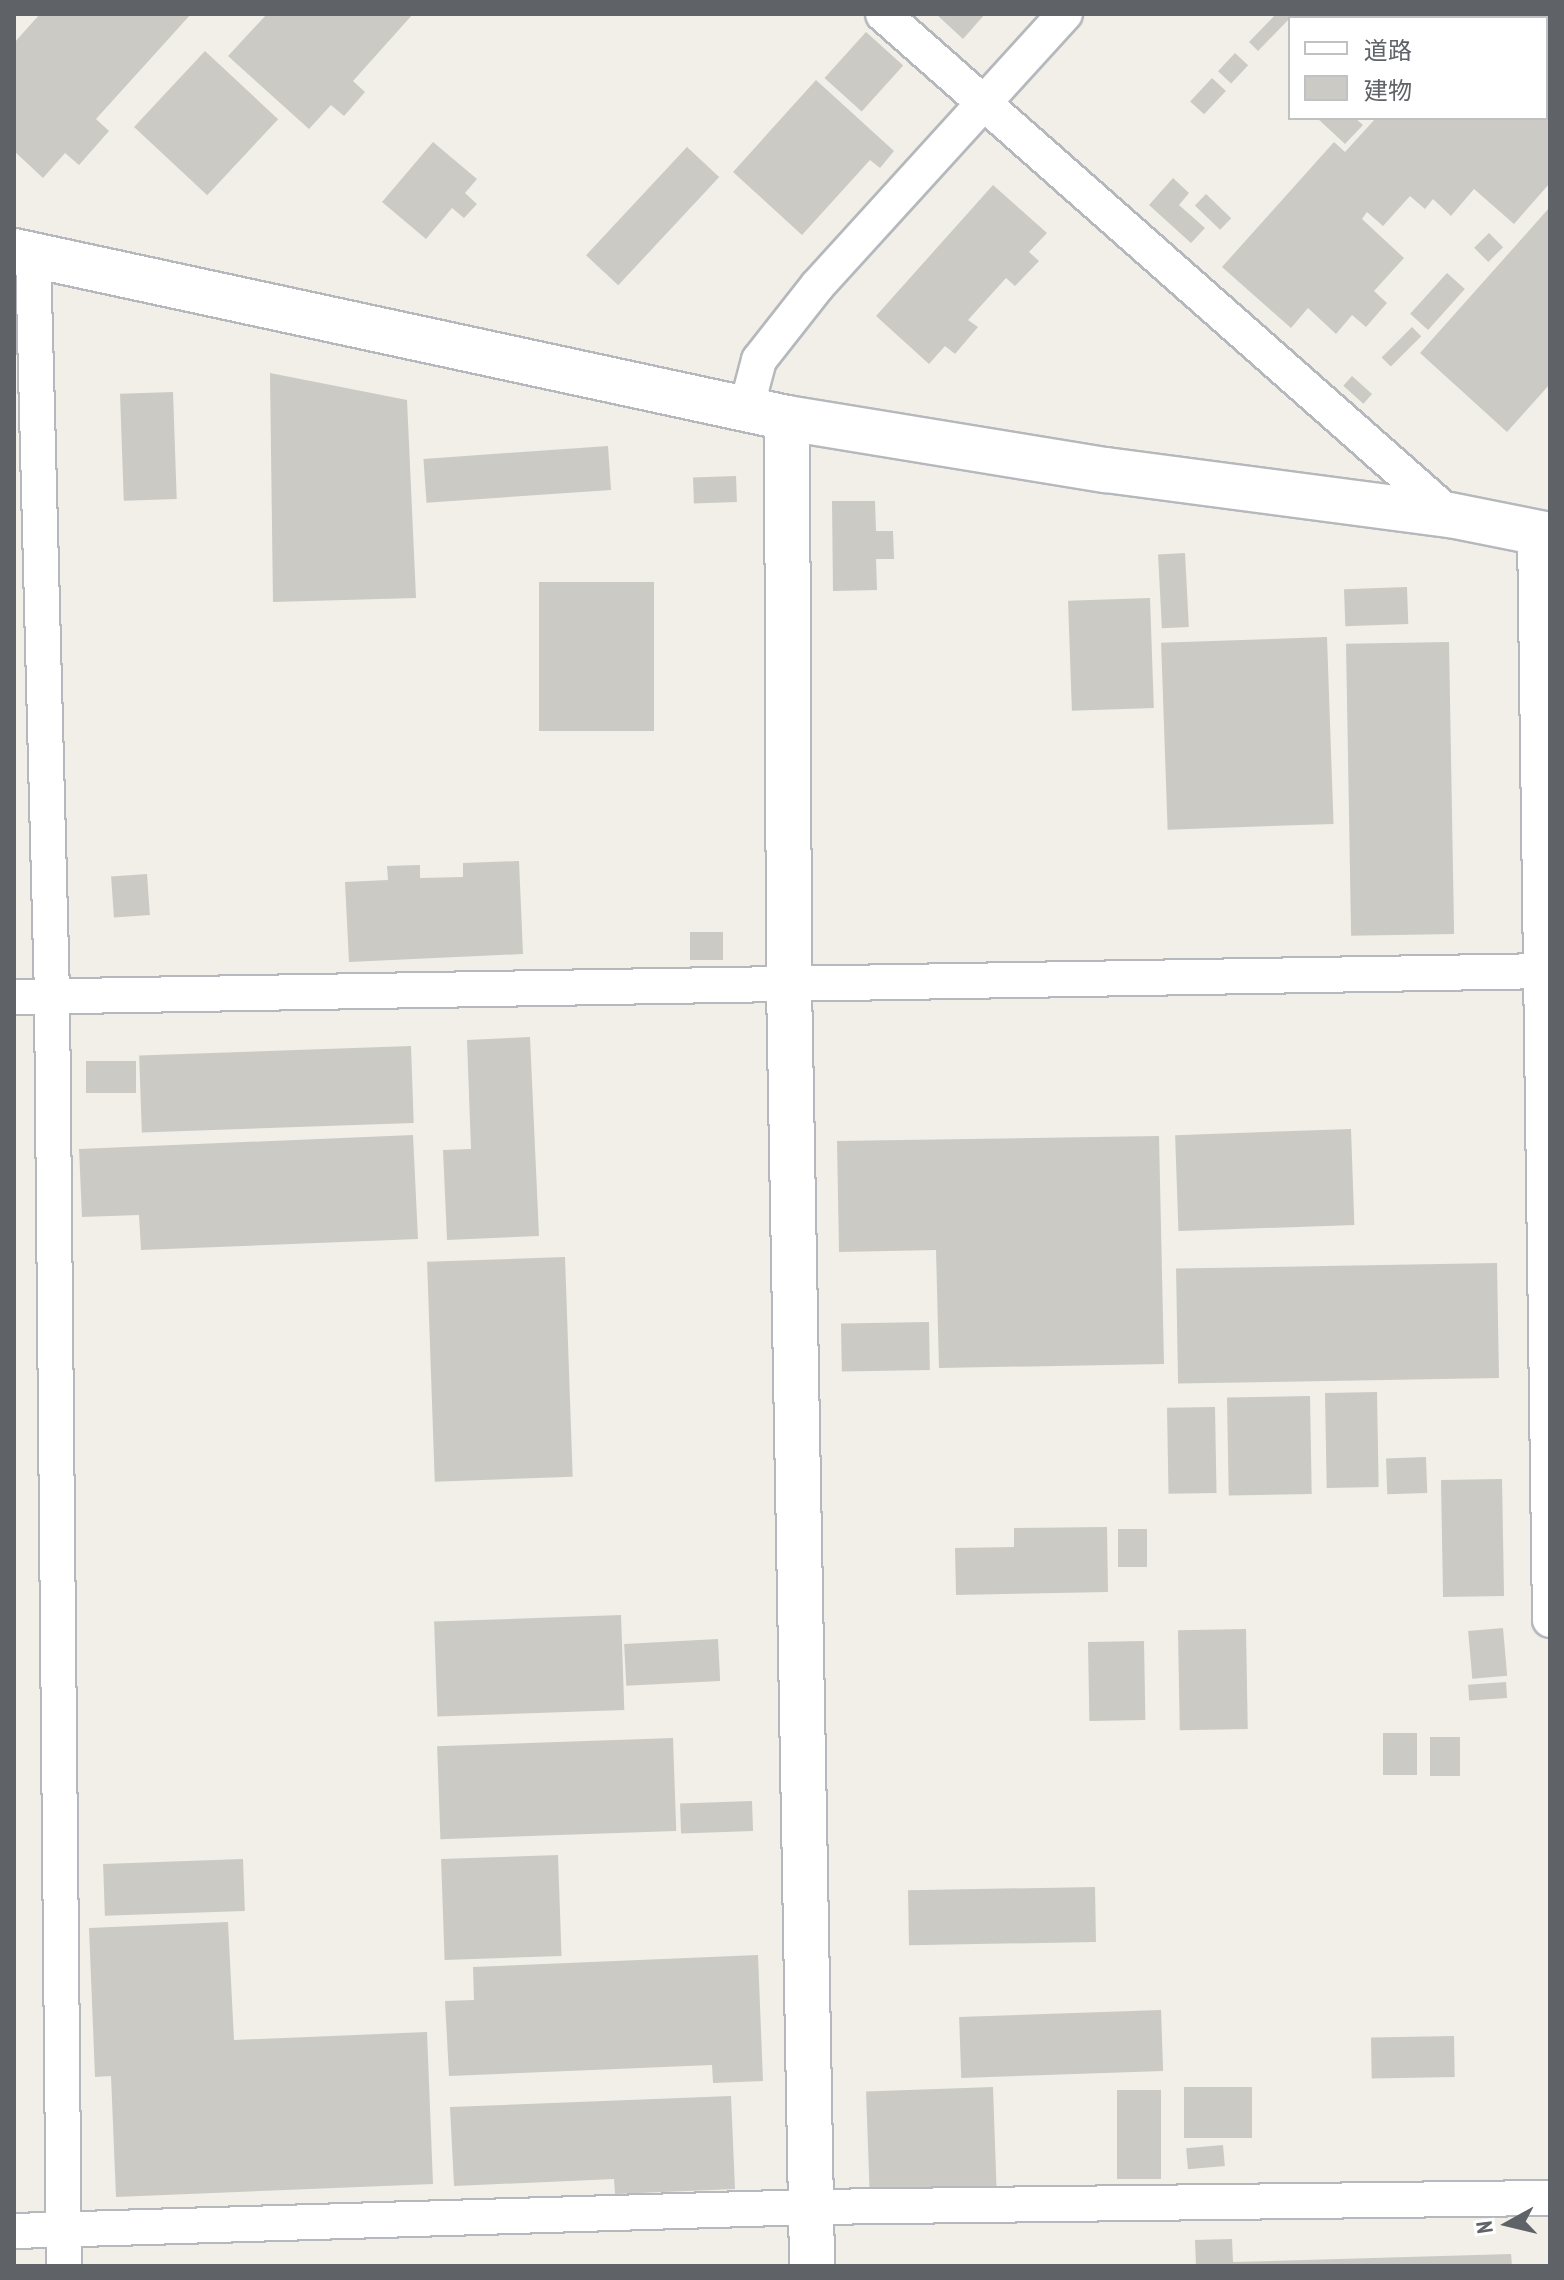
<!DOCTYPE html>
<html>
<head>
<meta charset="utf-8">
<style>
  body { margin:0 }
  #map { position:relative; width:1564px; height:2280px; overflow:hidden; background:#f1efe8; font-family:"PT Sans Narrow","Noto Sans JP",sans-serif }
  div>[style] { position:absolute }
  .building>* { inset:0; background:#cccac5; transform-origin:0 0 }
  .roads { filter:drop-shadow(2px 0 #b5b8bc) drop-shadow(-2px 0 #b5b8bc) drop-shadow(0 2px #b5b8bc) drop-shadow(0 -2px #b5b8bc) }
  .minor>* { height:34px; margin:-17px; padding:0 17px; transform-origin:17px; border-radius:17px; background:#fff }
  .tertiary>* { height:44px; margin:-22px; padding:0 22px; transform-origin:22px; border-radius:22px; background:#fff }
  span { translate:-50% -50%; white-space:nowrap; text-align:center; line-height:1.15; -webkit-text-stroke:8px #fff; paint-order:stroke }
  .frame { position:absolute; inset:0; border:16px solid #5f6368; pointer-events:none }
  .legend { position:absolute; left:1288px; top:16px; width:260px; height:104px; box-sizing:border-box; background:#fff; border:2px solid #bfc1c3; margin:0; padding:10px 14px; list-style:none; font-size:24px; color:#5f6368 }
  .legend li { display:flex; align-items:center; gap:16px; height:40px }
  .legend b { width:40px; border:2px solid #bfc1c3 }
  .north { position:absolute; left:1468px; top:2184px; width:80px; height:80px; -webkit-text-stroke:6px #fff; paint-order:stroke; rotate:262deg; font-size:22px; font-weight:700; line-height:32px; text-align:center; color:#5f6368 }
  .north::after { content:''; display:block; margin:auto; width:28px; height:36px; background:#5f6368; clip-path:polygon(50% 0,100% 100%,50% 72%,0 100%) }
</style>
</head>
<body>
<div id="map">
  <div class="building">
    <i style="clip-path:polygon(40px 14px,191px 14px,96px 119px,109px 131px,79px 165px,65px 153px,43px 178px,14px 151px,14px 43px)"></i>
    <i style="clip-path:polygon(267px 14px,413px 14px,353px 81px,365px 92px,344px 116px,331px 105px,309px 129px,228px 56px)"></i>
    <i style="clip-path:polygon(936px 14px,985px 14px,963px 39px)"></i>
    <i style="clip-path:polygon(1276px 14px,1292px 16px,1258px 51px,1249px 42px)"></i>
    <i style="left:1330px;top:14px;width:116px;height:6px"></i>
    <i style="clip-path:polygon(1469px 14px,1550px 14px,1550px 183px,1514px 224px,1474px 189px,1451px 216px,1433px 199px,1425px 209px,1410px 196px,1383px 226px,1367px 212px,1362px 219px,1404px 258px,1374px 291px,1387px 303px,1366px 327px,1352px 315px,1336px 334px,1308px 308px,1291px 328px,1222px 267px,1334px 142px,1345px 152px,1376px 118px,1546px 118px,1546px 18px,1465px 18px)"></i>
    <i style="left:866px;top:32px;width:50px;height:62px;rotate:42deg"></i>
    <i style="left:205px;top:51px;width:100px;height:104px;rotate:43deg"></i>
    <i style="left:1235px;top:53px;width:18px;height:25px;rotate:43deg"></i>
    <i style="left:1212px;top:78px;width:19px;height:32px;rotate:43deg"></i>
    <i style="clip-path:polygon(816px 80px,894px 151px,880px 168px,870px 160px,802px 235px,733px 172px)"></i>
    <i style="clip-path:polygon(1317px 118px,1355px 118px,1363px 125px,1345px 144px)"></i>
    <i style="clip-path:polygon(433px 142px,477px 179px,465px 193px,477px 204px,464px 218px,452px 208px,426px 239px,382px 202px)"></i>
    <i style="left:687px;top:147px;width:44px;height:148px;rotate:43deg"></i>
    <i style="clip-path:polygon(1173px 178px,1189px 193px,1179px 205px,1205px 228px,1191px 243px,1149px 205px)"></i>
    <i style="clip-path:polygon(993px 185px,1047px 233px,1029px 252px,1039px 261px,1015px 286px,1006px 278px,968px 320px,978px 327px,955px 354px,945px 346px,929px 364px,876px 316px)"></i>
    <i style="left:1206px;top:194px;width:35px;height:16px;rotate:44deg"></i>
    <i style="clip-path:polygon(1550px 207px,1550px 384px,1507px 432px,1420px 353px)"></i>
    <i style="left:1489px;top:233px;width:20px;height:21px;rotate:45deg"></i>
    <i style="left:1447px;top:273px;width:24px;height:55px;rotate:42deg"></i>
    <i style="left:1412px;top:327px;width:13px;height:43px;rotate:45deg"></i>
    <i style="clip-path:polygon(270px 373px,407px 400px,416px 598px,273px 602px)"></i>
    <i style="left:1352px;top:376px;width:27px;height:13px;rotate:42deg"></i>
    <i style="left:173px;top:392px;width:107px;height:53px;rotate:88deg"></i>
    <i style="left:608px;top:446px;width:44px;height:185px;rotate:86deg"></i>
    <i style="left:736px;top:476px;width:26px;height:43px;rotate:88deg"></i>
    <i style="clip-path:polygon(832px 501px,875px 501px,876px 531px,893px 531px,894px 559px,876px 559px,877px 590px,833px 591px)"></i>
    <i style="left:1185px;top:553px;width:74px;height:27px;rotate:87deg"></i>
    <i style="left:539px;top:582px;width:115px;height:149px"></i>
    <i style="left:1407px;top:587px;width:37px;height:63px;rotate:88deg"></i>
    <i style="left:1150px;top:598px;width:110px;height:82px;rotate:88deg"></i>
    <i style="left:1327px;top:637px;width:187px;height:166px;rotate:88deg"></i>
    <i style="left:1449px;top:642px;width:292px;height:103px;rotate:89deg"></i>
    <i style="clip-path:polygon(519px 861px,523px 954px,349px 962px,345px 882px,388px 880px,387px 866px,420px 865px,420px 878px,463px 877px,463px 863px)"></i>
    <i style="left:147px;top:874px;width:41px;height:36px;rotate:86deg"></i>
    <i style="left:723px;top:932px;width:28px;height:33px;rotate:90deg"></i>
    <i style="clip-path:polygon(530px 1037px,539px 1236px,447px 1240px,443px 1150px,471px 1149px,467px 1040px)"></i>
    <i style="left:411px;top:1046px;width:77px;height:272px;rotate:88deg"></i>
    <i style="left:136px;top:1061px;width:32px;height:50px;rotate:90deg"></i>
    <i style="left:1351px;top:1129px;width:96px;height:176px;rotate:88deg"></i>
    <i style="clip-path:polygon(413px 1135px,418px 1239px,141px 1250px,139px 1215px,82px 1217px,79px 1149px)"></i>
    <i style="clip-path:polygon(1159px 1136px,1164px 1364px,939px 1368px,936px 1250px,839px 1252px,837px 1141px)"></i>
    <i style="left:565px;top:1257px;width:220px;height:138px;rotate:88deg"></i>
    <i style="left:1497px;top:1263px;width:115px;height:321px;rotate:89deg"></i>
    <i style="left:929px;top:1322px;width:48px;height:88px;rotate:89deg"></i>
    <i style="left:1377px;top:1392px;width:95px;height:52px;rotate:89deg"></i>
    <i style="left:1310px;top:1396px;width:98px;height:83px;rotate:89deg"></i>
    <i style="left:1215px;top:1407px;width:86px;height:48px;rotate:89deg"></i>
    <i style="left:1426px;top:1457px;width:36px;height:40px;rotate:88deg"></i>
    <i style="left:1502px;top:1479px;width:117px;height:61px;rotate:89deg"></i>
    <i style="clip-path:polygon(1107px 1527px,1108px 1592px,956px 1595px,955px 1548px,1014px 1547px,1014px 1528px)"></i>
    <i style="left:1118px;top:1529px;width:29px;height:38px"></i>
    <i style="left:621px;top:1615px;width:95px;height:187px;rotate:88deg"></i>
    <i style="left:1503px;top:1628px;width:48px;height:35px;rotate:85deg"></i>
    <i style="left:1246px;top:1629px;width:100px;height:68px;rotate:89deg"></i>
    <i style="left:718px;top:1639px;width:42px;height:94px;rotate:87deg"></i>
    <i style="left:1144px;top:1641px;width:79px;height:56px;rotate:89deg"></i>
    <i style="left:1506px;top:1682px;width:16px;height:38px;rotate:86deg"></i>
    <i style="left:1383px;top:1733px;width:34px;height:42px"></i>
    <i style="left:1460px;top:1737px;width:39px;height:30px;rotate:90deg"></i>
    <i style="left:673px;top:1738px;width:93px;height:236px;rotate:88deg"></i>
    <i style="left:752px;top:1801px;width:30px;height:72px;rotate:88deg"></i>
    <i style="left:558px;top:1855px;width:101px;height:117px;rotate:88deg"></i>
    <i style="left:243px;top:1859px;width:52px;height:140px;rotate:88deg"></i>
    <i style="left:1095px;top:1887px;width:55px;height:187px;rotate:89deg"></i>
    <i style="clip-path:polygon(228px 1922px,234px 2040px,427px 2032px,433px 2184px,116px 2197px,111px 2076px,95px 2077px,89px 1928px)"></i>
    <i style="clip-path:polygon(758px 1955px,763px 2081px,713px 2083px,712px 2065px,449px 2076px,445px 2001px,474px 2000px,473px 1967px)"></i>
    <i style="left:1161px;top:2010px;width:61px;height:202px;rotate:88deg"></i>
    <i style="left:1454px;top:2036px;width:41px;height:83px;rotate:89deg"></i>
    <i style="left:993px;top:2087px;width:99px;height:127px;rotate:88deg"></i>
    <i style="left:1252px;top:2087px;width:51px;height:68px;rotate:90deg"></i>
    <i style="left:1117px;top:2090px;width:44px;height:89px"></i>
    <i style="clip-path:polygon(731px 2096px,735px 2189px,615px 2194px,614px 2179px,454px 2186px,450px 2107px)"></i>
    <i style="left:1223px;top:2145px;width:21px;height:37px;rotate:85deg"></i>
    <i style="clip-path:polygon(1232px 2239px,1233px 2262px,1511px 2254px,1512px 2266px,1196px 2266px,1195px 2240px)"></i>
  </div>
  <div class="roads">
    <div class="minor">
      <i style="left:883px;top:14px;width:757px;rotate:41.46deg"></i>
      <i style="left:33px;top:255px;width:741px;rotate:88.53deg"></i>
      <i style="left:52px;top:996px;width:1270px;rotate:89.46deg"></i>
      <i style="left:746px;top:409px;width:51px;rotate:-75.1deg"></i>
      <i style="left:759px;top:360px;width:95px;rotate:-51.8deg"></i>
      <i style="left:818px;top:285px;width:367px;rotate:-47.7deg"></i>
      <i style="left:1535px;top:532px;width:1088px;rotate:89.21deg"></i>
      <i style="left:14px;top:997px;width:1536px;rotate:-0.97deg"></i>
      <i style="left:14px;top:2231px;width:797px;rotate:-1.72deg"></i>
      <i style="left:811px;top:2207px;width:739px;rotate:-0.7deg"></i>
    </div>
    <div class="tertiary">
      <i style="left:14px;top:251px;width:791px;rotate:12.19deg"></i>
      <i style="left:787px;top:418px;width:323px;rotate:9.3deg"></i>
      <i style="left:1106px;top:470px;width:347px;rotate:7.5deg"></i>
      <i style="left:1450px;top:515px;width:102px;rotate:11.3deg"></i>
      <i style="left:787px;top:418px;width:566px;rotate:89.8deg"></i>
      <i style="left:789px;top:984px;width:1282px;rotate:88.97deg"></i>
    </div>
  </div>
  <div class="frame"></div>
  <ul class="legend">
  <li><b style="height:10px;background:#fff"></b>道路</li>
  <li><b style="height:22px;background:#cccac5"></b>建物</li>
  </ul>
  <div class="north">N</div>
</div>
</body>
</html>
